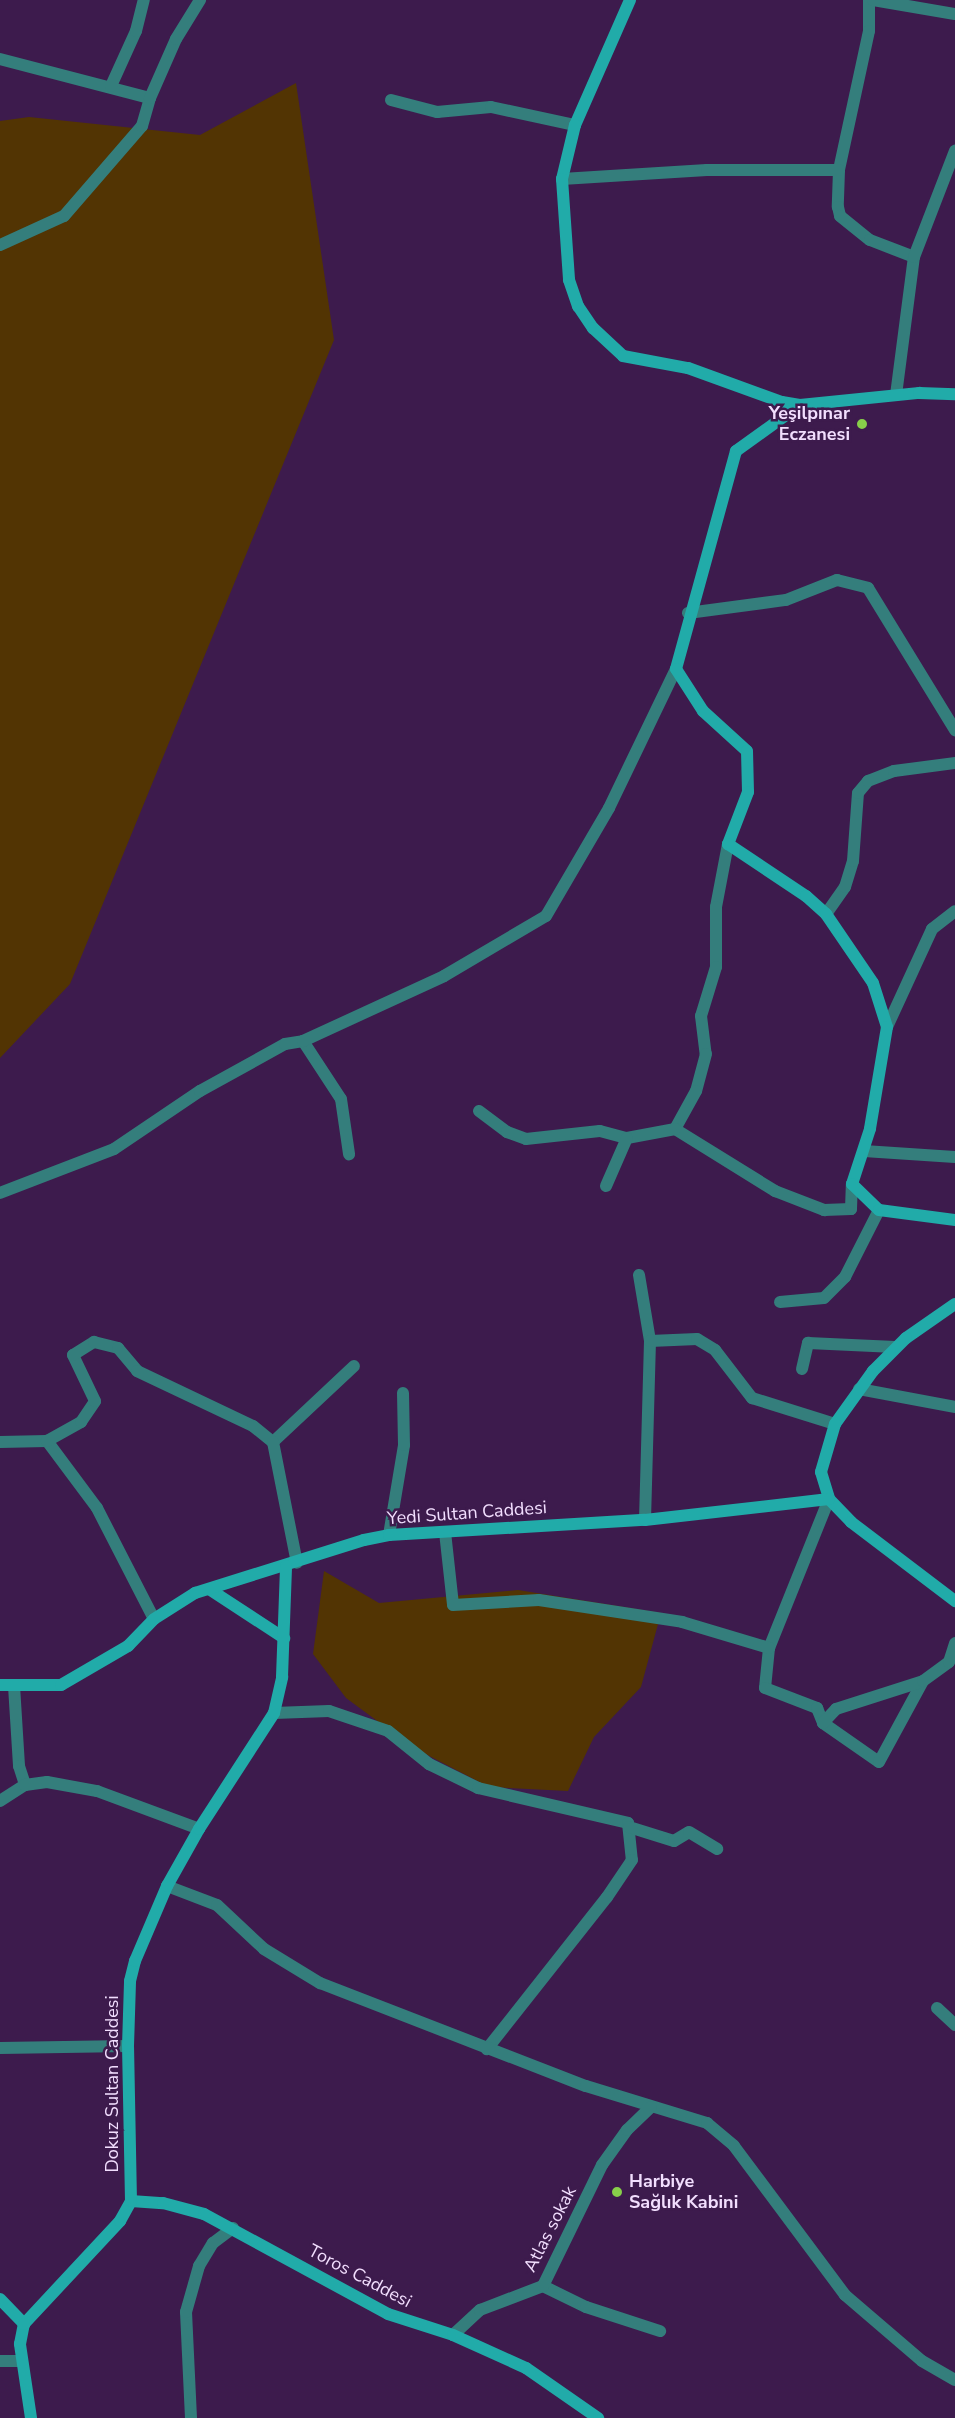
<!DOCTYPE html>
<html>
<head>
<meta charset="utf-8">
<style>
  body { margin:0 }
  #map { position:relative; width:955px; height:2418px; overflow:hidden; background:#3d1b4d; font-family:"Nunito Sans",sans-serif }
  div>[style] { position:absolute }
  .green>* { inset:0; background:#523403 }
  .street>* { height:12px; margin:-6px; padding:0 6px; transform-origin:6px; border-radius:6px; background:#347e7c }
  .secondary>* { height:12px; margin:-6px; padding:0 6px; transform-origin:6px; border-radius:6px; background:#21aba9 }
  .dots>* { width:16px; height:16px; translate:-50% -50%; box-sizing:border-box; border:3px solid #3d1b4d; border-radius:50% }
  span { translate:-50% -50%; white-space:nowrap; text-align:center; line-height:1.15; -webkit-text-stroke:5px #3d1b4d; paint-order:stroke }
  .poi-label { font-size:18px; color:#f2defe; font-weight:700 }
  .right { translate:-100% -50%; text-align:right }
  .left { translate:0 -50%; text-align:left }
  .street-label { font-size:18px; color:#f2defe }
</style>
</head>
<body>
<div id="map">
  <div class="green">
    <i style="clip-path:polygon(296px 83px,334px 340px,70px 984px,0 1058px,0 121px,29px 117px,200px 135px)"></i>
    <i style="clip-path:polygon(324px 1571px,379px 1603px,518px 1590px,661px 1613px,641px 1687px,594px 1737px,568px 1791px,489px 1787px,414px 1748px,346px 1698px,313px 1654px)"></i>
  </div>
  <div class="street">
    <i style="left:869px;top:0;width:31px;rotate:90deg"></i>
    <i style="left:869px;top:31px;width:142px;rotate:102.2deg"></i>
    <i style="left:839px;top:170px;width:37px;rotate:92deg"></i>
    <i style="left:838px;top:207px;width:9px;rotate:77deg"></i>
    <i style="left:840px;top:216px;width:38px;rotate:39deg"></i>
    <i style="left:870px;top:240px;width:47px;rotate:21.1deg"></i>
    <i style="left:873px;top:0;width:83px;rotate:9.7deg"></i>
    <i style="left:0;top:59px;width:155px;rotate:14.6deg"></i>
    <i style="left:111px;top:86px;width:60px;rotate:-65.6deg"></i>
    <i style="left:136px;top:31px;width:32px;rotate:-76deg"></i>
    <i style="left:391px;top:100px;width:48px;rotate:14.6deg"></i>
    <i style="left:437px;top:112px;width:54px;rotate:-5.3deg"></i>
    <i style="left:491px;top:107px;width:86px;rotate:12.1deg"></i>
    <i style="left:562px;top:179px;width:145px;rotate:-3.6deg"></i>
    <i style="left:707px;top:170px;width:132px"></i>
    <i style="left:0;top:245px;width:70px;rotate:-24.4deg"></i>
    <i style="left:64px;top:216px;width:119px;rotate:-49.1deg"></i>
    <i style="left:142px;top:126px;width:29px;rotate:-74deg"></i>
    <i style="left:150px;top:98px;width:64px;rotate:-66.2deg"></i>
    <i style="left:176px;top:39px;width:46px;rotate:-58.4deg"></i>
    <i style="left:896px;top:395px;width:139px;rotate:-82.6deg"></i>
    <i style="left:914px;top:257px;width:114px;rotate:-68.9deg"></i>
    <i style="left:688px;top:613px;width:99px;rotate:-7.6deg"></i>
    <i style="left:786px;top:600px;width:55px;rotate:-21.4deg"></i>
    <i style="left:837px;top:580px;width:32px;rotate:14deg"></i>
    <i style="left:868px;top:588px;width:167px;rotate:58.5deg"></i>
    <i style="left:728px;top:844px;width:64px;rotate:100.8deg"></i>
    <i style="left:716px;top:907px;width:60px;rotate:90deg"></i>
    <i style="left:716px;top:967px;width:51px;rotate:107deg"></i>
    <i style="left:701px;top:1016px;width:38px;rotate:83deg"></i>
    <i style="left:706px;top:1054px;width:38px;rotate:105deg"></i>
    <i style="left:696px;top:1091px;width:43px;rotate:118.9deg"></i>
    <i style="left:675px;top:1129px;width:118px;rotate:31.8deg"></i>
    <i style="left:775px;top:1191px;width:53px;rotate:21.2deg"></i>
    <i style="left:824px;top:1210px;width:27px;rotate:-2deg"></i>
    <i style="left:851px;top:1209px;width:25px;rotate:-88deg"></i>
    <i style="left:826px;top:914px;width:33px;rotate:-55deg"></i>
    <i style="left:845px;top:887px;width:27px;rotate:-73deg"></i>
    <i style="left:853px;top:861px;width:68px;rotate:-85.8deg"></i>
    <i style="left:858px;top:793px;width:16px;rotate:-50deg"></i>
    <i style="left:868px;top:781px;width:28px;rotate:-21deg"></i>
    <i style="left:894px;top:771px;width:62px;rotate:-7.5deg"></i>
    <i style="left:887px;top:1027px;width:108px;rotate:-65.3deg"></i>
    <i style="left:932px;top:929px;width:29px;rotate:-38deg"></i>
    <i style="left:303px;top:1041px;width:69px;rotate:56.8deg"></i>
    <i style="left:341px;top:1099px;width:56px;rotate:81.7deg"></i>
    <i style="left:479px;top:1111px;width:35px;rotate:37deg"></i>
    <i style="left:507px;top:1132px;width:20px;rotate:20deg"></i>
    <i style="left:526px;top:1139px;width:74px;rotate:-6.2deg"></i>
    <i style="left:600px;top:1131px;width:28px;rotate:15deg"></i>
    <i style="left:627px;top:1138px;width:49px;rotate:-10.6deg"></i>
    <i style="left:864px;top:1151px;width:91px;rotate:3.8deg"></i>
    <i style="left:606px;top:1186px;width:52px;rotate:-66.4deg"></i>
    <i style="left:0;top:1193px;width:122px;rotate:-21.1deg"></i>
    <i style="left:114px;top:1149px;width:104px;rotate:-34deg"></i>
    <i style="left:200px;top:1091px;width:97px;rotate:-28.9deg"></i>
    <i style="left:285px;top:1044px;width:18px;rotate:-9deg"></i>
    <i style="left:303px;top:1041px;width:155px;rotate:-24.7deg"></i>
    <i style="left:444px;top:976px;width:118px;rotate:-30.5deg"></i>
    <i style="left:546px;top:916px;width:125px;rotate:-59.7deg"></i>
    <i style="left:609px;top:808px;width:154px;rotate:-64.3deg"></i>
    <i style="left:639px;top:1275px;width:67px;rotate:80.5deg"></i>
    <i style="left:650px;top:1341px;width:179px;rotate:91.6deg"></i>
    <i style="left:780px;top:1302px;width:44px;rotate:-5.2deg"></i>
    <i style="left:824px;top:1298px;width:30px;rotate:-45deg"></i>
    <i style="left:845px;top:1277px;width:75px;rotate:-63.1deg"></i>
    <i style="left:650px;top:1341px;width:47px;rotate:-2.4deg"></i>
    <i style="left:697px;top:1339px;width:21px;rotate:31deg"></i>
    <i style="left:715px;top:1350px;width:61px;rotate:52.4deg"></i>
    <i style="left:752px;top:1398px;width:87px;rotate:17.4deg"></i>
    <i style="left:802px;top:1369px;width:27px;rotate:-77deg"></i>
    <i style="left:808px;top:1343px;width:87px;rotate:2.6deg"></i>
    <i style="left:859px;top:1389px;width:98px;rotate:10.6deg"></i>
    <i style="left:0;top:1442px;width:47px;rotate:-1.2deg"></i>
    <i style="left:273px;top:1442px;width:111px;rotate:-43.2deg"></i>
    <i style="left:829px;top:1499px;width:161px;rotate:111.9deg"></i>
    <i style="left:769px;top:1648px;width:40px;rotate:95.7deg"></i>
    <i style="left:765px;top:1688px;width:56px;rotate:21deg"></i>
    <i style="left:817px;top:1708px;width:16px;rotate:68deg"></i>
    <i style="left:823px;top:1723px;width:68px;rotate:34.9deg"></i>
    <i style="left:879px;top:1762px;width:92px;rotate:-61.5deg"></i>
    <i style="left:445px;top:1532px;width:73px;rotate:83.7deg"></i>
    <i style="left:453px;top:1605px;width:86px;rotate:-3.3deg"></i>
    <i style="left:539px;top:1600px;width:145px;rotate:8.7deg"></i>
    <i style="left:682px;top:1622px;width:91px;rotate:16.6deg"></i>
    <i style="left:389px;top:1535px;width:91px;rotate:-80.5deg"></i>
    <i style="left:404px;top:1445px;width:52px;rotate:-91.1deg"></i>
    <i style="left:154px;top:1619px;width:125px;rotate:-117.2deg"></i>
    <i style="left:97px;top:1508px;width:84px;rotate:-126.7deg"></i>
    <i style="left:47px;top:1441px;width:39px;rotate:-29deg"></i>
    <i style="left:81px;top:1422px;width:25px;rotate:-56deg"></i>
    <i style="left:95px;top:1401px;width:51px;rotate:-115.6deg"></i>
    <i style="left:73px;top:1355px;width:25px;rotate:-32deg"></i>
    <i style="left:94px;top:1342px;width:25px;rotate:14deg"></i>
    <i style="left:118px;top:1348px;width:30px;rotate:50deg"></i>
    <i style="left:137px;top:1371px;width:128px;rotate:25.4deg"></i>
    <i style="left:253px;top:1426px;width:26px;rotate:39deg"></i>
    <i style="left:273px;top:1442px;width:123px;rotate:78.8deg"></i>
    <i style="left:14px;top:1686px;width:80px;rotate:86.4deg"></i>
    <i style="left:19px;top:1766px;width:20px;rotate:72deg"></i>
    <i style="left:274px;top:1713px;width:55px;rotate:-2.1deg"></i>
    <i style="left:329px;top:1711px;width:62px;rotate:18.7deg"></i>
    <i style="left:388px;top:1731px;width:53px;rotate:38.8deg"></i>
    <i style="left:429px;top:1764px;width:55px;rotate:26.1deg"></i>
    <i style="left:478px;top:1788px;width:154px;rotate:13.1deg"></i>
    <i style="left:628px;top:1823px;width:37px;rotate:84deg"></i>
    <i style="left:632px;top:1860px;width:45px;rotate:124deg"></i>
    <i style="left:607px;top:1897px;width:194px;rotate:128.3deg"></i>
    <i style="left:823px;top:1723px;width:19px;rotate:-47deg"></i>
    <i style="left:836px;top:1709px;width:91px;rotate:-17.8deg"></i>
    <i style="left:923px;top:1681px;width:32px;rotate:-36deg"></i>
    <i style="left:949px;top:1662px;width:20px;rotate:-72deg"></i>
    <i style="left:0;top:1801px;width:30px;rotate:-33deg"></i>
    <i style="left:25px;top:1785px;width:22px;rotate:-8deg"></i>
    <i style="left:47px;top:1782px;width:51px;rotate:10.2deg"></i>
    <i style="left:97px;top:1791px;width:109px;rotate:20.4deg"></i>
    <i style="left:629px;top:1827px;width:47px;rotate:17.3deg"></i>
    <i style="left:674px;top:1841px;width:17px;rotate:-31deg"></i>
    <i style="left:689px;top:1832px;width:33px;rotate:31deg"></i>
    <i style="left:167px;top:1886px;width:53px;rotate:20.8deg"></i>
    <i style="left:217px;top:1905px;width:64px;rotate:43.1deg"></i>
    <i style="left:264px;top:1949px;width:66px;rotate:31.3deg"></i>
    <i style="left:320px;top:1983px;width:285px;rotate:21.2deg"></i>
    <i style="left:586px;top:2086px;width:127px;rotate:17deg"></i>
    <i style="left:707px;top:2123px;width:35px;rotate:40deg"></i>
    <i style="left:734px;top:2146px;width:186px;rotate:53.3deg"></i>
    <i style="left:845px;top:2295px;width:101px;rotate:40.6deg"></i>
    <i style="left:922px;top:2361px;width:38px;rotate:30deg"></i>
    <i style="left:937px;top:2008px;width:25px;rotate:43deg"></i>
    <i style="left:0;top:2048px;width:128px;rotate:-0.9deg"></i>
    <i style="left:543px;top:2286px;width:48px;rotate:26deg"></i>
    <i style="left:586px;top:2307px;width:78px;rotate:18deg"></i>
    <i style="left:453px;top:2335px;width:37px;rotate:-43deg"></i>
    <i style="left:480px;top:2310px;width:67px;rotate:-20.9deg"></i>
    <i style="left:543px;top:2286px;width:135px;rotate:-64deg"></i>
    <i style="left:602px;top:2165px;width:43px;rotate:-54.5deg"></i>
    <i style="left:627px;top:2130px;width:33px;rotate:-44deg"></i>
    <i style="left:0;top:2361px;width:22px"></i>
    <i style="left:191px;top:2418px;width:106px;rotate:-92.7deg"></i>
    <i style="left:186px;top:2312px;width:48px;rotate:-74.2deg"></i>
    <i style="left:199px;top:2266px;width:27px;rotate:-59deg"></i>
    <i style="left:213px;top:2243px;width:25px;rotate:-37deg"></i>
  </div>
  <div class="secondary">
    <i style="left:630px;top:0;width:137px;rotate:113.7deg"></i>
    <i style="left:575px;top:125px;width:56px;rotate:103.5deg"></i>
    <i style="left:562px;top:179px;width:101px;rotate:86deg"></i>
    <i style="left:569px;top:280px;width:28px;rotate:71deg"></i>
    <i style="left:578px;top:306px;width:27px;rotate:56deg"></i>
    <i style="left:593px;top:328px;width:41px;rotate:43deg"></i>
    <i style="left:623px;top:356px;width:66px;rotate:10.5deg"></i>
    <i style="left:688px;top:368px;width:100px;rotate:19.9deg"></i>
    <i style="left:782px;top:402px;width:18px;rotate:9deg"></i>
    <i style="left:800px;top:405px;width:120px;rotate:-5.8deg"></i>
    <i style="left:919px;top:393px;width:36px;rotate:2deg"></i>
    <i style="left:800px;top:405px;width:79px;rotate:144.3deg"></i>
    <i style="left:736px;top:451px;width:226px;rotate:105.4deg"></i>
    <i style="left:676px;top:669px;width:50px;rotate:57.3deg"></i>
    <i style="left:703px;top:711px;width:59px;rotate:42.3deg"></i>
    <i style="left:747px;top:751px;width:41px;rotate:88.6deg"></i>
    <i style="left:748px;top:792px;width:56px;rotate:111deg"></i>
    <i style="left:728px;top:844px;width:94px;rotate:33.7deg"></i>
    <i style="left:806px;top:896px;width:27px;rotate:42deg"></i>
    <i style="left:826px;top:914px;width:83px;rotate:55.7deg"></i>
    <i style="left:873px;top:983px;width:46px;rotate:72.3deg"></i>
    <i style="left:887px;top:1027px;width:103px;rotate:99.5deg"></i>
    <i style="left:870px;top:1129px;width:58px;rotate:108.1deg"></i>
    <i style="left:852px;top:1184px;width:37px;rotate:44deg"></i>
    <i style="left:879px;top:1210px;width:77px;rotate:7.5deg"></i>
    <i style="left:955px;top:1304px;width:60px;rotate:145.2deg"></i>
    <i style="left:906px;top:1338px;width:47px;rotate:135deg"></i>
    <i style="left:873px;top:1371px;width:65px;rotate:125.6deg"></i>
    <i style="left:835px;top:1424px;width:50px;rotate:106.3deg"></i>
    <i style="left:821px;top:1472px;width:28px;rotate:73deg"></i>
    <i style="left:829px;top:1499px;width:32px;rotate:46deg"></i>
    <i style="left:851px;top:1522px;width:131px;rotate:37.2deg"></i>
    <i style="left:209px;top:1589px;width:90px;rotate:33.2deg"></i>
    <i style="left:0;top:1685px;width:61px"></i>
    <i style="left:61px;top:1685px;width:78px;rotate:-30.2deg"></i>
    <i style="left:128px;top:1646px;width:37px;rotate:-46deg"></i>
    <i style="left:154px;top:1619px;width:49px;rotate:-32.4deg"></i>
    <i style="left:195px;top:1593px;width:177px;rotate:-17.4deg"></i>
    <i style="left:364px;top:1540px;width:25px;rotate:-11deg"></i>
    <i style="left:389px;top:1535px;width:256px;rotate:-3.4deg"></i>
    <i style="left:645px;top:1520px;width:185px;rotate:-6.5deg"></i>
    <i style="left:131px;top:2201px;width:32px;rotate:4deg"></i>
    <i style="left:163px;top:2203px;width:42px;rotate:15deg"></i>
    <i style="left:204px;top:2214px;width:209px;rotate:28.5deg"></i>
    <i style="left:388px;top:2314px;width:68px;rotate:17.9deg"></i>
    <i style="left:453px;top:2335px;width:80px;rotate:24.3deg"></i>
    <i style="left:526px;top:2368px;width:88px;rotate:34.8deg"></i>
    <i style="left:0;top:2299px;width:35px;rotate:46deg"></i>
    <i style="left:31px;top:2418px;width:75px;rotate:-98.5deg"></i>
    <i style="left:20px;top:2344px;width:20px;rotate:-79deg"></i>
    <i style="left:24px;top:2324px;width:141px;rotate:-47deg"></i>
    <i style="left:120px;top:2221px;width:23px;rotate:-61deg"></i>
    <i style="left:131px;top:2201px;width:155px;rotate:-91.1deg"></i>
    <i style="left:128px;top:2046px;width:65px;rotate:-88.2deg"></i>
    <i style="left:130px;top:1981px;width:21px;rotate:-76deg"></i>
    <i style="left:135px;top:1961px;width:82px;rotate:-66.9deg"></i>
    <i style="left:167px;top:1886px;width:65px;rotate:-60.7deg"></i>
    <i style="left:199px;top:1829px;width:138px;rotate:-57.1deg"></i>
    <i style="left:274px;top:1713px;width:37px;rotate:-77deg"></i>
    <i style="left:282px;top:1677px;width:111px;rotate:-87.9deg"></i>
  </div>
  <div class="dots">
    <i style="left:862px;top:424px;background:#87cf4a"></i>
    <i style="left:617px;top:2192px;background:#87cf4a"></i>
  </div>
  <div class="poi-label">
    <span class="right" style="left:850px;top:424px">Yeşilpınar<br>Eczanesi</span>
    <span class="left" style="left:629px;top:2192px">Harbiye<br>Sağlık Kabini</span>
  </div>
  <div class="street-label">
    <span style="left:467px;top:1513px;rotate:-4deg">Yedi Sultan Caddesi</span>
    <span style="left:112px;top:2084px;rotate:-90deg">Dokuz Sultan Caddesi</span>
    <span style="left:550px;top:2229px;rotate:-63deg">Atlas sokak</span>
    <span style="left:360px;top:2276px;rotate:28deg">Toros Caddesi</span>
  </div>
</div>
</body>
</html>
